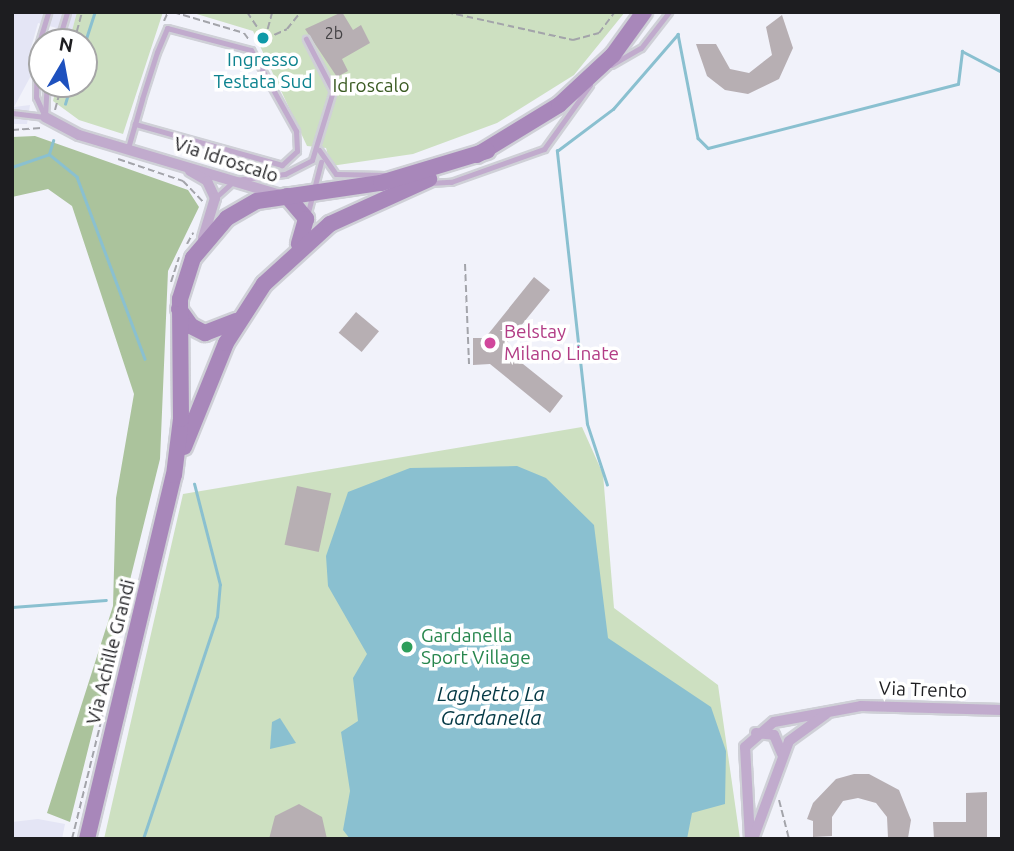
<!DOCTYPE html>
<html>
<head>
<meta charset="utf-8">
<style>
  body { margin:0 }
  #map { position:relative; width:1014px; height:851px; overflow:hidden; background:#f1f2fa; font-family:Ubuntu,sans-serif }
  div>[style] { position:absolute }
  .built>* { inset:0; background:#e4e5f5 }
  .green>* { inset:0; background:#cde0c1 }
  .forest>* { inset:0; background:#abc39c }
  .water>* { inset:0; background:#8ac0d0 }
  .stream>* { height:2.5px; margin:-1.25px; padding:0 1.25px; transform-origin:1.25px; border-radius:1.25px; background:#8ac0d0 }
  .building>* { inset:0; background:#b7afb3; transform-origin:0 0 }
  .path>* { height:2px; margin-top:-1px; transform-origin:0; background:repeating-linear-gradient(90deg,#a3a4aa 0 7px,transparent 0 10.5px) }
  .roads { filter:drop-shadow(2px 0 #cfd0d7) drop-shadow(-2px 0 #cfd0d7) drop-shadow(0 2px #cfd0d7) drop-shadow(0 -2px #cfd0d7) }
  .lane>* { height:5px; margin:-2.5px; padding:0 2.5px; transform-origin:2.5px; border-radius:2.5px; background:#c1abcd }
  .street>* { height:10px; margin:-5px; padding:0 5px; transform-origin:5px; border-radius:5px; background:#c1abcd }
  .secondary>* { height:16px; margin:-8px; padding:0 8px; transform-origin:8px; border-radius:8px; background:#a887ba }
  .dots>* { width:19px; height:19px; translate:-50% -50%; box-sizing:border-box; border:4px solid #fff; border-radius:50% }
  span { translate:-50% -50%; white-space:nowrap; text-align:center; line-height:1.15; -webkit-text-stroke:7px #fff; paint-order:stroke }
  .number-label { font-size:16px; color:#444245 }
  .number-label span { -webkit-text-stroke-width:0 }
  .culture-label { font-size:19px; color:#0d838f }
  .park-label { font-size:19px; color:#3b5b23 }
  .street-label { font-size:19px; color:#1d1d20 }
  .hotel-label { font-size:19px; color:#b23c85 }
  .left { translate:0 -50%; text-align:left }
  .leisure-label { font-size:19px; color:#27864d }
  .water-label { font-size:21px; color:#053945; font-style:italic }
  .frame { position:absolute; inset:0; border:14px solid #1d1d20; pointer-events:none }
  .north { position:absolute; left:28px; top:28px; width:70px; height:70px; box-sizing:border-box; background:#fff; border:2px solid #a5a5a6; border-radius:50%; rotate:10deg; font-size:19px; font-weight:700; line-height:28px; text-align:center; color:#1d1d20 }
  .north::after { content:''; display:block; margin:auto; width:24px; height:32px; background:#1e51be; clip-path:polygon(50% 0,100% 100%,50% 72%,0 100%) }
</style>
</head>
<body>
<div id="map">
  <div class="built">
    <i style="clip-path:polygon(12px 12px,77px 12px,72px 32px,38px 23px,29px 55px,34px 70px,14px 107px,30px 105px,27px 124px,12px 124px)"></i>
    <i style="clip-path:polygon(38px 819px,65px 824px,62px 839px,12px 839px,12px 822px)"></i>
  </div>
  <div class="green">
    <i style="clip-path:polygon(77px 12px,163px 12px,123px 134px,79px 120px,53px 101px,57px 84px,84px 84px,84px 42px,69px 42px)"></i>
    <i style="clip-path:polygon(190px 12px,625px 12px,574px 75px,497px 123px,413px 154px,331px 166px,326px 148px,307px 146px,253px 31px)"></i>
    <i style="clip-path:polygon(582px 427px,603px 474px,614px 608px,718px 685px,740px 839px,104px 839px,183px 494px)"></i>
  </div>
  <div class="forest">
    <i style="clip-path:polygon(35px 136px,188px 190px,199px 207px,168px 271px,160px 459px,70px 822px,47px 813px,113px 606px,116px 498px,134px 394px,72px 206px,48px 189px,12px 197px,12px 137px)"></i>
  </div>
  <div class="water">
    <i style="clip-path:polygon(517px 466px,546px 478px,594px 525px,608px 638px,711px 707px,726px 751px,725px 804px,692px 813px,687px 839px,350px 839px,343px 830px,350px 791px,341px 732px,358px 721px,353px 678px,367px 654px,328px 586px,326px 556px,348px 492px,410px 468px)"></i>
    <i style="clip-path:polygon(280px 718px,296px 743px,270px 749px,272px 722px)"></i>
  </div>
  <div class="stream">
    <i style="left:84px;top:45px;width:35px;rotate:-72deg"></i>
    <i style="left:65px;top:104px;width:21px;rotate:-73deg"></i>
    <i style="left:49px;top:154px;width:36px;rotate:39deg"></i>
    <i style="left:77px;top:177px;width:194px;rotate:69.5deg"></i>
    <i style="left:49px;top:154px;width:14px;rotate:-73deg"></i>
    <i style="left:12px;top:167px;width:39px;rotate:-19deg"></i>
    <i style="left:607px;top:485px;width:64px;rotate:-108.2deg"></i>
    <i style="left:587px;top:424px;width:275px;rotate:-96.3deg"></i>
    <i style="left:557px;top:151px;width:70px;rotate:-36.9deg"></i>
    <i style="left:613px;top:109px;width:99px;rotate:-49.1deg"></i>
    <i style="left:678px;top:34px;width:106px;rotate:79.1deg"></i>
    <i style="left:698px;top:138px;width:14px;rotate:45deg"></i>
    <i style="left:708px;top:148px;width:258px;rotate:-14.4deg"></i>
    <i style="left:958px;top:84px;width:33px;rotate:-83deg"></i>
    <i style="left:962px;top:51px;width:45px;rotate:27.7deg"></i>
    <i style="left:12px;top:607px;width:94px;rotate:-4.3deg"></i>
    <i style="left:143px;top:839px;width:234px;rotate:-71.6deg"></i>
    <i style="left:217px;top:617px;width:32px;rotate:-85deg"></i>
    <i style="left:220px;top:585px;width:104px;rotate:-104.4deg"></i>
  </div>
  <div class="building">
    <i style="clip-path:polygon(342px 12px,353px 30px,361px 25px,370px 43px,342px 59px,348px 71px,337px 77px,305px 29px)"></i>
    <i style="clip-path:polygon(782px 15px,793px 48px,779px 79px,748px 94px,725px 90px,707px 76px,696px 44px,716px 44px,730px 69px,749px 73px,772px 55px,766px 27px)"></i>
    <i style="clip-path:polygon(534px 277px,550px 290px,503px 348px,563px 396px,550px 413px,490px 364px,473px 365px,473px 338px,485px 338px)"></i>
    <i style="left:356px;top:312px;width:30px;height:27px;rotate:40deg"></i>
    <i style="left:297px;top:486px;width:35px;height:60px;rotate:12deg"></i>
    <i style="clip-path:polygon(854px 774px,869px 774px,899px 790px,911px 820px,908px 838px,888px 838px,887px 817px,876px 803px,858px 798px,843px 801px,832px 817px,832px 836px,813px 837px,813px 821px,807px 819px,813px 803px,836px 779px)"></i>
    <i style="clip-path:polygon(987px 792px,987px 839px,934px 839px,933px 822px,966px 822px,966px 793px)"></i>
    <i style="clip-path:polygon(299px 804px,322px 817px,327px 839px,269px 839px,275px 816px)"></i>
  </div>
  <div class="path">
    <i style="left:173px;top:12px;width:74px;rotate:16.5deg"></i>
    <i style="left:244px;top:33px;width:9px;rotate:54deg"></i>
    <i style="left:247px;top:12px;width:32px;rotate:56deg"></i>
    <i style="left:265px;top:39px;width:24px;rotate:-24deg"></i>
    <i style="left:287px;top:29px;width:22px;rotate:-51deg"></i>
    <i style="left:446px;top:12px;width:130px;rotate:12.4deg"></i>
    <i style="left:573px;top:40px;width:27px;rotate:-15deg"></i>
    <i style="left:599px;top:33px;width:26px;rotate:-53deg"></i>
    <i style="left:164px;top:21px;width:10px;rotate:-66deg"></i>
    <i style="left:74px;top:42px;width:31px;rotate:-75deg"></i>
    <i style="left:256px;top:43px;width:10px;rotate:-24deg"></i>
    <i style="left:265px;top:39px;width:28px;rotate:-75deg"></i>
    <i style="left:55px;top:110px;width:27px;rotate:-75deg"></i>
    <i style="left:12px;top:130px;width:29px;rotate:-4deg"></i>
    <i style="left:118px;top:159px;width:69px;rotate:18.7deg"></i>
    <i style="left:183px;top:181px;width:29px;rotate:46deg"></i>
    <i style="left:187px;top:244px;width:13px;rotate:-61deg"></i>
    <i style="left:465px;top:264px;width:100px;rotate:87.7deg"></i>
    <i style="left:171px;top:282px;width:26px;rotate:-72deg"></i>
    <i style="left:779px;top:800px;width:40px;rotate:75.6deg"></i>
    <i style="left:72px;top:839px;width:129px;rotate:-76.1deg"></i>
  </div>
  <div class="roads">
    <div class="lane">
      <i style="left:58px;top:42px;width:31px;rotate:-73deg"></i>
      <i style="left:611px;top:65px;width:34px;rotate:-30deg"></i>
      <i style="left:641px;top:48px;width:46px;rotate:-52.1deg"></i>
      <i style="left:12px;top:113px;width:33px;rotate:7deg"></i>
      <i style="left:45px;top:117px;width:22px;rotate:-114deg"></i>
      <i style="left:36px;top:97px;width:48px;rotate:-88.8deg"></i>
      <i style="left:37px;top:49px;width:39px;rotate:-73deg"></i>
      <i style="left:45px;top:117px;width:33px;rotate:-87deg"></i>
      <i style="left:128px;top:148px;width:25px;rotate:-74deg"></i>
      <i style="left:135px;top:124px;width:26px;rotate:-74deg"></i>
      <i style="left:142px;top:99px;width:49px;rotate:-72.3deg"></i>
      <i style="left:157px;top:52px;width:26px;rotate:-67deg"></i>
      <i style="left:167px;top:28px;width:87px;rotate:14.7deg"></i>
      <i style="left:251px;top:50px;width:93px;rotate:60.9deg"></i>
      <i style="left:296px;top:131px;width:20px;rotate:87deg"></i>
      <i style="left:297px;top:151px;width:21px;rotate:137deg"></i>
      <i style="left:282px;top:165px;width:153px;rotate:-164.4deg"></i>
      <i style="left:319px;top:150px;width:29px;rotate:55deg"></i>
      <i style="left:336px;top:174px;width:49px;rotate:1.2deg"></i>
      <i style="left:429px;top:183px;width:22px;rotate:-3deg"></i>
      <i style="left:451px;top:182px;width:99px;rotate:-19.5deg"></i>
      <i style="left:544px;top:149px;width:79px;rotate:-54.3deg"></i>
      <i style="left:215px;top:198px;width:27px;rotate:-42deg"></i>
      <i style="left:235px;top:180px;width:50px;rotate:-6.8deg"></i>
      <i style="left:285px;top:174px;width:30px;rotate:-27deg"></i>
      <i style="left:312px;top:160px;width:72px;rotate:-73.1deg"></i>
      <i style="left:333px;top:91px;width:59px;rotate:-117.4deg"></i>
      <i style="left:307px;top:216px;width:56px;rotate:-75.5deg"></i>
    </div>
    <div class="street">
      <i style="left:45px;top:117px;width:38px;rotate:28deg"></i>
      <i style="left:79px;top:135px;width:213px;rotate:16.6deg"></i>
      <i style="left:190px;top:171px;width:20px;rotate:30deg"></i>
      <i style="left:207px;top:181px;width:19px;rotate:65deg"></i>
      <i style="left:215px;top:198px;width:42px;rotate:106.7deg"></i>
      <i style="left:756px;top:733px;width:18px;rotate:6deg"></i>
      <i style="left:774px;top:735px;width:21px;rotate:67deg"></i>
      <i style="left:750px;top:839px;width:92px;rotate:-93.1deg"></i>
      <i style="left:745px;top:747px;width:38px;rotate:-41deg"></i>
      <i style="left:774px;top:722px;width:88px;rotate:-10.4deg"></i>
      <i style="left:861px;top:706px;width:141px;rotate:1.6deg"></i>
      <i style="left:753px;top:839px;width:104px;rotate:-69.8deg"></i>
      <i style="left:789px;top:741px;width:46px;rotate:-36.1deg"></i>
    </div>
    <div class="secondary">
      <i style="left:477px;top:155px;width:96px;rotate:-31.4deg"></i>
      <i style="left:559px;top:105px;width:74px;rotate:-42.8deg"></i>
      <i style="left:613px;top:55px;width:53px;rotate:-54.2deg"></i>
      <i style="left:287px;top:196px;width:30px;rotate:50deg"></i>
      <i style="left:306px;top:219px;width:26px;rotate:106deg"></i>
      <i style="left:179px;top:309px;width:21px;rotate:55deg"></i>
      <i style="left:191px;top:326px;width:16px;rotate:27deg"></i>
      <i style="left:205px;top:333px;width:34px;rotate:-21deg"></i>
      <i style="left:184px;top:447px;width:112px;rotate:-68deg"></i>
      <i style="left:226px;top:343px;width:70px;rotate:-57.2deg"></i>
      <i style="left:264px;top:284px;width:89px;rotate:-42.3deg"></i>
      <i style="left:330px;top:224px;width:109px;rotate:-24.4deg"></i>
      <i style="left:87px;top:839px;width:374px;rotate:-76.6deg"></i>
      <i style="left:174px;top:475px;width:56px;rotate:-82.9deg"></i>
      <i style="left:181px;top:419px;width:120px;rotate:-90.5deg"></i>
      <i style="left:180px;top:299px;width:43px;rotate:-72.4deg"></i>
      <i style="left:193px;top:258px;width:52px;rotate:-49.6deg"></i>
      <i style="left:227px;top:218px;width:34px;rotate:-30deg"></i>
      <i style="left:257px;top:201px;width:125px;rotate:-8.3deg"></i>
      <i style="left:381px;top:183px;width:111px;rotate:-16.8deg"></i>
    </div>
  </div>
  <div class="dots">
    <i style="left:263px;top:38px;background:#0f9aa8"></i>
    <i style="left:490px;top:343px;background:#d1479c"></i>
    <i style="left:407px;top:647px;background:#2e9e5b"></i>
  </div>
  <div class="number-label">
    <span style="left:334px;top:33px">2b</span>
  </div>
  <div class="culture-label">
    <span style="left:263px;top:71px">Ingresso<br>Testata Sud</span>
  </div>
  <div class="park-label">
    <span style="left:371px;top:86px">Idroscalo</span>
  </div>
  <div class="street-label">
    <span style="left:226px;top:160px;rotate:18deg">Via Idroscalo</span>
    <span style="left:111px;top:652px;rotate:-76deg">Via Achille Grandi</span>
    <span style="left:923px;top:690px;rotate:2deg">Via Trento</span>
  </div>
  <div class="hotel-label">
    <span class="left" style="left:504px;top:343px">Belstay<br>Milano Linate</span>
  </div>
  <div class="leisure-label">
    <span class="left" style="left:421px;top:647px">Gardanella<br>Sport Village</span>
  </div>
  <div class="water-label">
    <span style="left:491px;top:705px">Laghetto La<br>Gardanella</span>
  </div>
  <div class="frame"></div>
  <div class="north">N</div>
</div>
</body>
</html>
